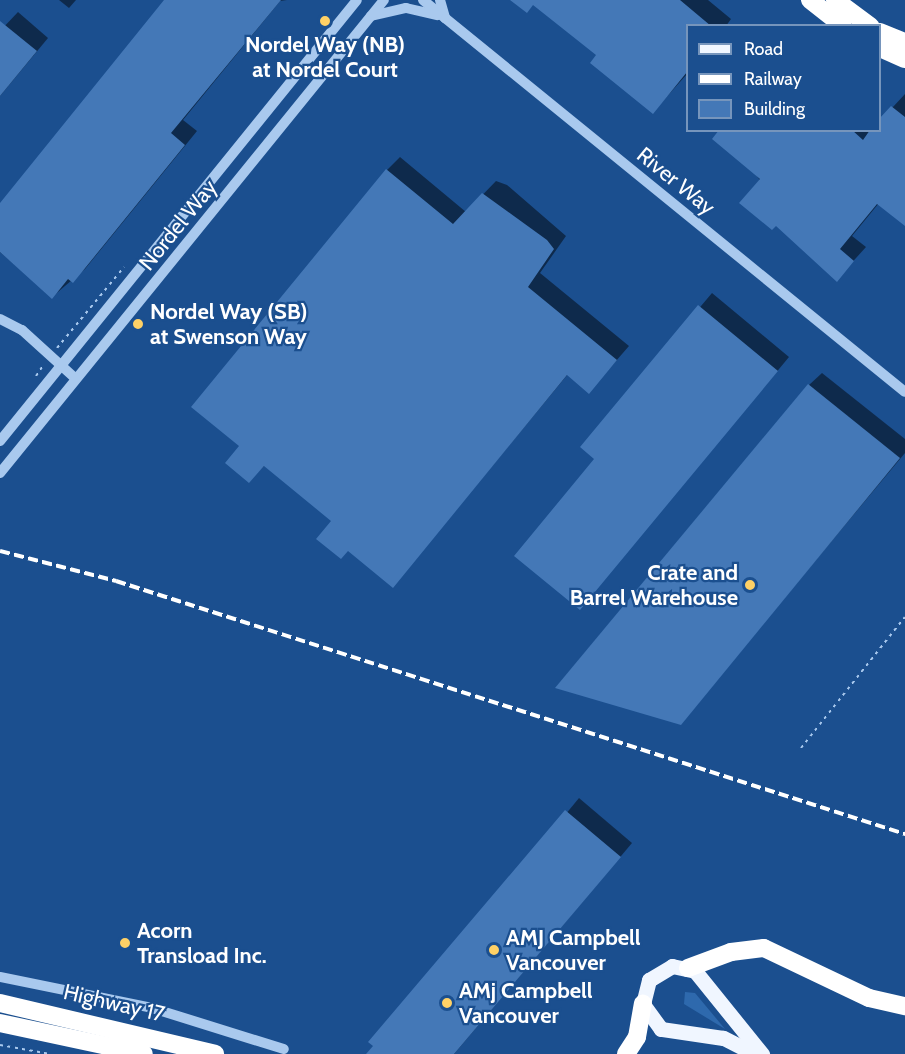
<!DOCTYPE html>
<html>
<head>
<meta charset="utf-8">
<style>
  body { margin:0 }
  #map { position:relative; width:905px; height:1054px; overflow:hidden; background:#1b4f8f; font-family:Cabin,sans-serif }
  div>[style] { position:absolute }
  .green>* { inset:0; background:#2e69ad }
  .shadow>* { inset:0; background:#0007 }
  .building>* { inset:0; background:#4478b7 }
  .path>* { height:2px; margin-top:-1px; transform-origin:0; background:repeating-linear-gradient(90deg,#a9c9ee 0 3px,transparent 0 7.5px) }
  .minor>* { height:10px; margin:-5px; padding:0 5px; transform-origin:5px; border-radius:5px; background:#a9c9ee }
  .major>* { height:15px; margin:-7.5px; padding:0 7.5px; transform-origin:7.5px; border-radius:7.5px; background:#f0f6ff }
  .highway>* { height:18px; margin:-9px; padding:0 9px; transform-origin:9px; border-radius:9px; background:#fff }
  .rail>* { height:4px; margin-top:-2px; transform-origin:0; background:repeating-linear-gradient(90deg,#fff 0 10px,transparent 0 14.5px) }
  .dots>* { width:16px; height:16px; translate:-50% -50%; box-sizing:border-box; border:3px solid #1b4f8f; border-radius:50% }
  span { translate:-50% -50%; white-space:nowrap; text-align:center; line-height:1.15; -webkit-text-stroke:4.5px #1b4f8f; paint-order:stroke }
  .poi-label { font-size:22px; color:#fff; font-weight:700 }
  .left { translate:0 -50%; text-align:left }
  .right { translate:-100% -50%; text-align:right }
  .street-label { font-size:22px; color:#fff }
  .legend { position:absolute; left:686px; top:24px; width:195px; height:108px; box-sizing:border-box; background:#1b4f8f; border:2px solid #7695bc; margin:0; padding:8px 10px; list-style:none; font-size:18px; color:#fff }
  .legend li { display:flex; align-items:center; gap:12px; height:30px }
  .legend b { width:30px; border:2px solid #7695bc }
</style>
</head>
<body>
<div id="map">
  <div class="green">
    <i style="clip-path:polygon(685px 992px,695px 993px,725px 1029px,684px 1004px)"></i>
  </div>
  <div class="shadow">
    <i style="clip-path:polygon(59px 0,76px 0,69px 8px)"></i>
    <i style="clip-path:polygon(167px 0,287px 0,280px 1px,183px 120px,197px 131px,85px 269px,52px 297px,0 252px,0 206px)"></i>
    <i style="clip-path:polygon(514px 0,708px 0,731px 19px,726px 26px,688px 26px,688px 73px,653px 112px,598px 55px,534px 4px)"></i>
    <i style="clip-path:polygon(18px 12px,48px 38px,0 96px,0 31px)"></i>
    <i style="clip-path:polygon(905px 94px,905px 224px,879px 203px,852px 236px,866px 247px,837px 279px,721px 130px,880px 130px,880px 121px)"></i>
    <i style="clip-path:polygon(400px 157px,466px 212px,496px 181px,507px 185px,566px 236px,540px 273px,629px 346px,589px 392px,568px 374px,393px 586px,333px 521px,265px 465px,249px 481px,241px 446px,387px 170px)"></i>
    <i style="clip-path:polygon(712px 293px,789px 357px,580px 608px,596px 459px,582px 447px)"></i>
    <i style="clip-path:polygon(822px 373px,905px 439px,905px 453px,680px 723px,809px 385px)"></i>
    <i style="clip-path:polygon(579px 798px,632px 843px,454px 1054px,368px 1054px)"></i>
  </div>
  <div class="building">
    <i style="clip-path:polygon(164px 0,281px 0,171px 133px,185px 145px,73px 283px,68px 279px,52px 299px,0 252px,0 203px)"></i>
    <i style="clip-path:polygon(510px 0,680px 0,711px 26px,687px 26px,687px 72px,653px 114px,590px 63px,596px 55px,533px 5px,527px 13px)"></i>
    <i style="clip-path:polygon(0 21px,37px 51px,0 96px)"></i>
    <i style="clip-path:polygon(891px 106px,905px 117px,905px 226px,877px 204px,840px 249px,854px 261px,837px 282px,776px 226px,772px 230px,739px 203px,760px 179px,712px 139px,719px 130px,852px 130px,863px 140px,870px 130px,879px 130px,879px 119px)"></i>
    <i style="clip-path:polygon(386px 169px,453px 224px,482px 193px,547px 240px,554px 249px,528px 287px,617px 360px,589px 394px,567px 375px,393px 588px,348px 551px,341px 559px,316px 539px,331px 521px,264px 466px,249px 483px,225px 463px,239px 446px,191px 407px)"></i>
    <i style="clip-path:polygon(698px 305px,778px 371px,580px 610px,514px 556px,594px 459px,580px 447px)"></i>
    <i style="clip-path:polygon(808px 384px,900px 458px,681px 725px,555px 688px)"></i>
    <i style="clip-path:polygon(565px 810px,621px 857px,454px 1054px,366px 1054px,373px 1046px,368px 1042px)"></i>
  </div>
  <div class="path">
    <i style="left:57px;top:348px;width:105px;rotate:-50.4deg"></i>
    <i style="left:36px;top:376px;width:14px;rotate:-56deg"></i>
    <i style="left:801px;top:748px;width:167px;rotate:-51.6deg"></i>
    <i style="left:0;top:1045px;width:51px;rotate:10.2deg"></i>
  </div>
  <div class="minor">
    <i style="left:423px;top:0;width:621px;rotate:39.12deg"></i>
    <i style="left:440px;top:0;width:19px;rotate:74deg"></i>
    <i style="left:371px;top:16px;width:36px;rotate:-13deg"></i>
    <i style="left:406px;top:8px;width:32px;rotate:13deg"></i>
    <i style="left:0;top:319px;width:25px;rotate:27deg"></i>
    <i style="left:22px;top:330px;width:72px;rotate:42.2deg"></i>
    <i style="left:0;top:441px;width:567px;rotate:-51.01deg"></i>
    <i style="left:0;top:473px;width:609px;rotate:-50.93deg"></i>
    <i style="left:0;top:977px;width:155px;rotate:11.5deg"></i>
    <i style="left:152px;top:1008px;width:138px;rotate:17.3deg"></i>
  </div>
  <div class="major">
    <i style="left:755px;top:1054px;width:36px;rotate:-153deg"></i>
    <i style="left:723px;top:1038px;width:63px;rotate:-171.7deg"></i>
    <i style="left:661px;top:1029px;width:31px;rotate:-126deg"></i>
    <i style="left:643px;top:1004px;width:25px;rotate:-76deg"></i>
    <i style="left:649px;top:980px;width:27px;rotate:-31deg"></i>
    <i style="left:672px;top:966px;width:24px;rotate:12deg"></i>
    <i style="left:695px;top:971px;width:107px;rotate:51.1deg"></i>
  </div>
  <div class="highway">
    <i style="left:810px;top:0;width:42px;rotate:38.2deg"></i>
    <i style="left:835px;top:0;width:44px;rotate:36.6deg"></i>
    <i style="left:880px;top:32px;width:27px;rotate:22deg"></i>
    <i style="left:880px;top:48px;width:27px;rotate:24deg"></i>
    <i style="left:688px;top:968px;width:46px;rotate:-20.4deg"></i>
    <i style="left:731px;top:952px;width:33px;rotate:-7deg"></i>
    <i style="left:764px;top:948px;width:116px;rotate:25.5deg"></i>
    <i style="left:869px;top:998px;width:37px;rotate:13deg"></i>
    <i style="left:0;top:1003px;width:221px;rotate:13.3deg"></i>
    <i style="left:0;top:1023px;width:147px;rotate:12.1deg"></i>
    <i style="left:626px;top:1054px;width:20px;rotate:-57deg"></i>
    <i style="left:637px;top:1037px;width:34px;rotate:-80deg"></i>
  </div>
  <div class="rail">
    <i style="left:0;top:551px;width:120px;rotate:14.5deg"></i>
    <i style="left:116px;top:581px;width:829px;rotate:17.78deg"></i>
  </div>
  <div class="dots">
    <i style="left:325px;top:21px;background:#ffd166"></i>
    <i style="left:138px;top:324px;background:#ffd166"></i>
    <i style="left:750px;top:585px;background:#ffd166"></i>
    <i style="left:125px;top:943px;background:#ffd166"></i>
    <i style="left:494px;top:950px;background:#ffd166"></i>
    <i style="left:447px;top:1003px;background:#ffd166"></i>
  </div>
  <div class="poi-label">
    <span style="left:325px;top:57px">Nordel Way (NB)<br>at Nordel Court</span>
    <span class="left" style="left:150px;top:324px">Nordel Way (SB)<br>at Swenson Way</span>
    <span class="right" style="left:738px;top:585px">Crate and<br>Barrel Warehouse</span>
    <span class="left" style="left:137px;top:943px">Acorn<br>Transload Inc.</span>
    <span class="left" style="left:506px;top:950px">AMJ Campbell<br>Vancouver</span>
    <span class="left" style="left:459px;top:1003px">AMj Campbell<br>Vancouver</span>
  </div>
  <div class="street-label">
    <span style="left:676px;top:181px;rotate:39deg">River Way</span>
    <span style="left:178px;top:225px;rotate:-51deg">Nordel Way</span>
    <span style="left:114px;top:1003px;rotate:13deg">Highway 17</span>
  </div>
  <ul class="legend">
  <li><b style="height:8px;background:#f0f6ff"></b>Road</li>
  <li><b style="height:8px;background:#fff"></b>Railway</li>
  <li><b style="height:16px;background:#4478b7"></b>Building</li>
  </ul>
</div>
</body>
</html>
